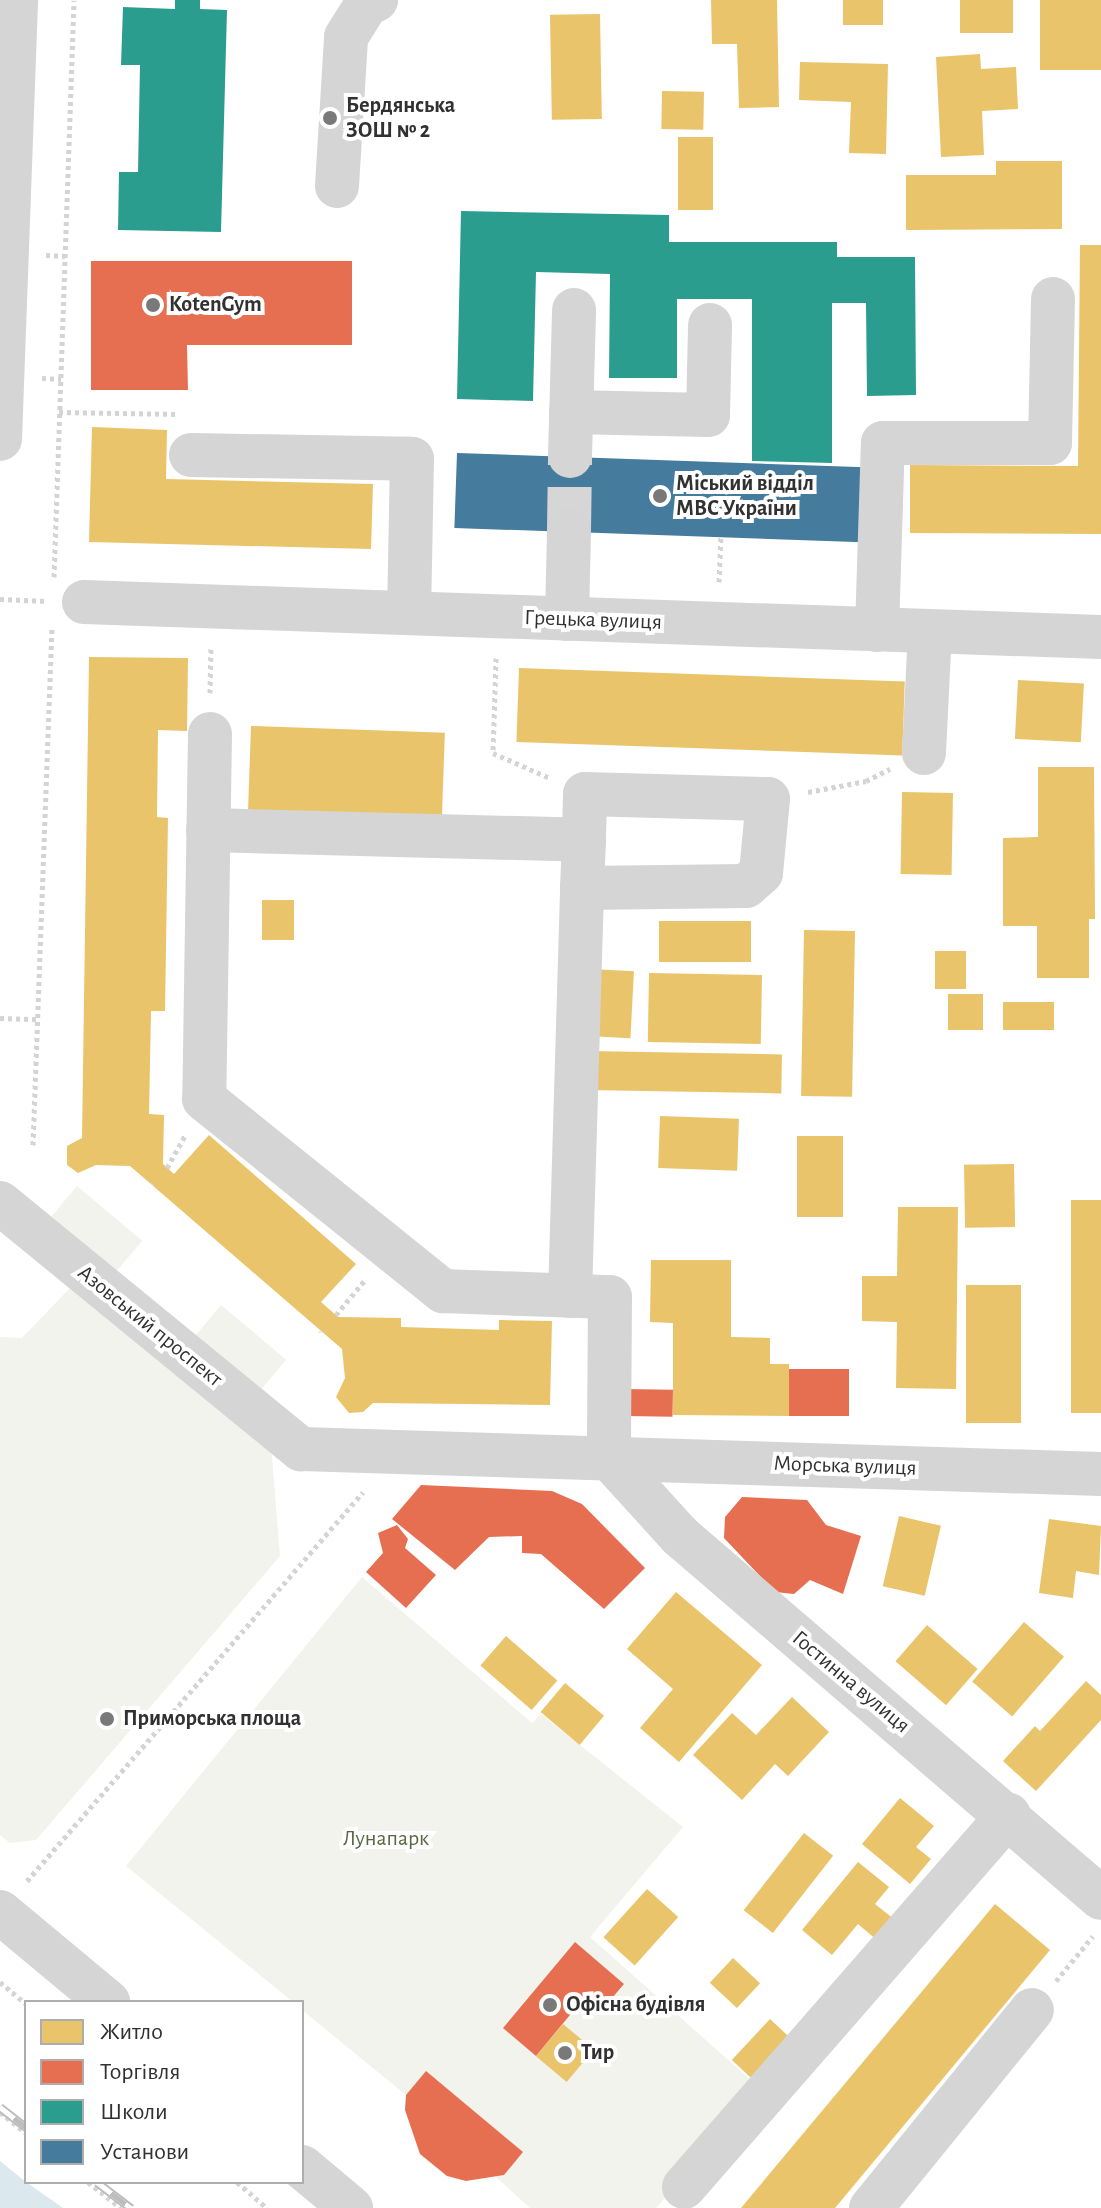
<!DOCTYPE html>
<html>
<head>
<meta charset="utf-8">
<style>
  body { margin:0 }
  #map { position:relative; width:1101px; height:2208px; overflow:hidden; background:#fff; font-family:"Alegreya Sans",sans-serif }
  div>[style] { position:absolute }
  .green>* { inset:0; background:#f1f3ec; transform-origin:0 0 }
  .water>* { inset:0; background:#dbe9ef }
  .homes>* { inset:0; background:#e9c46a; transform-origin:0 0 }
  .shops>* { inset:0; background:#e76f51; transform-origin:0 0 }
  .schools>* { inset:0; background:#2a9d8f }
  .public>* { inset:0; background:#457b9d; transform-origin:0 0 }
  .minor-tunnel>* { height:44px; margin-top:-22px; transform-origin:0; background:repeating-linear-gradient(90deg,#d6d6d6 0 44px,transparent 0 66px) }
  .path>* { height:5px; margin-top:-2.5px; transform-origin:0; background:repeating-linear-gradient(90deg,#d4d4d4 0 4px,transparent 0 8px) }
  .minor>* { height:44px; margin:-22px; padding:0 22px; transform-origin:22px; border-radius:22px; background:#d5d5d5 }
  .rail>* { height:9px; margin-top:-4.5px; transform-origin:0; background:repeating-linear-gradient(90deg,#fff 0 18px,#bdbdbd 0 36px); box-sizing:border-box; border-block:2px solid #bdbdbd }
  .dots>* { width:22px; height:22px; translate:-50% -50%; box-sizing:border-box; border:4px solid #fff; border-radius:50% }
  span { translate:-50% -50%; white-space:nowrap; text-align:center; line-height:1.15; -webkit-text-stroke:8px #fff; paint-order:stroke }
  .poi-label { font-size:22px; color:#313131; font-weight:700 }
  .left { translate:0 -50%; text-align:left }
  .street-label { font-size:22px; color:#313131 }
  .park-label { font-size:22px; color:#586842 }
  .legend { position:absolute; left:24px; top:2000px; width:280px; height:184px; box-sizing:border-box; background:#fff; border:2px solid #adadad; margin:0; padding:10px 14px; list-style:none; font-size:24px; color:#313131 }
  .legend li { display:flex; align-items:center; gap:16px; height:40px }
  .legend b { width:40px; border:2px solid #adadad }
</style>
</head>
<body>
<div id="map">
  <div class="green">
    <i style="left:77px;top:1186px;width:85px;height:40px;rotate:40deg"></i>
    <i style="clip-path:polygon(72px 1286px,271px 1445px,280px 1556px,36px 1840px,10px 1843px,0 1835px,0 1337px,22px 1338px)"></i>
    <i style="left:221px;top:1305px;width:85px;height:40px;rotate:40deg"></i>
    <i style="clip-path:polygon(362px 1577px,532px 1723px,541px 1714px,683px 1827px,590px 1937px,763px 2091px,656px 2208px,530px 2208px,406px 2095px,302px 2010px,302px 2002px,293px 2002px,126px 1866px)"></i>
  </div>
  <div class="water">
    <i style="clip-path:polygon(0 2161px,26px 2182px,63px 2208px,0 2208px)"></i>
  </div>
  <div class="homes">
    <i style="clip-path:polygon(711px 0,777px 0,779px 107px,739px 108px,737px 44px,712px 44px)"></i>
    <i style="left:843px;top:0;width:40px;height:25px"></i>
    <i style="left:960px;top:0;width:53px;height:33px"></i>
    <i style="left:1040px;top:0;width:61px;height:70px"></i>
    <i style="left:600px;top:14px;width:105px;height:50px;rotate:89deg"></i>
    <i style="clip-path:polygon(980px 54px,981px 69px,1016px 67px,1018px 109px,982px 111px,984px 155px,941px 157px,936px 57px)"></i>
    <i style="clip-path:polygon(800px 62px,888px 64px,886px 154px,849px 153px,851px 102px,799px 100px)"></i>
    <i style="left:662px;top:91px;width:42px;height:38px;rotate:1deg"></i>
    <i style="left:678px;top:137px;width:35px;height:73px"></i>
    <i style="clip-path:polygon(996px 161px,1062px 161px,1062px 229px,906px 230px,906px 175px,996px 175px)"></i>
    <i style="clip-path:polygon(1080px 245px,1101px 245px,1101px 534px,910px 533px,910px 465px,1078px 466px)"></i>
    <i style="clip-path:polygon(92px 427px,167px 430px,166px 479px,373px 484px,371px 549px,89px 542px)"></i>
    <i style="clip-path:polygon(89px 657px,188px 658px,187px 731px,158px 730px,157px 817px,168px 818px,165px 1011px,151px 1011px,149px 1114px,164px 1115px,163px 1164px,174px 1174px,209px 1135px,356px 1264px,321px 1302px,338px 1317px,401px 1318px,401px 1327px,499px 1330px,499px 1320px,552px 1321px,550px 1405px,373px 1403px,363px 1412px,349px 1413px,336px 1397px,345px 1378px,342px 1349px,130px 1166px,96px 1165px,78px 1173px,67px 1165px,67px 1146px,82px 1138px)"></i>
    <i style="left:519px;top:668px;width:386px;height:74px;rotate:2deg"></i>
    <i style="left:1018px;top:680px;width:66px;height:59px;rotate:3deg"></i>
    <i style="left:251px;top:726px;width:194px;height:86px;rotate:2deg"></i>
    <i style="clip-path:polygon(1038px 767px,1094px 767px,1095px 919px,1089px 919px,1089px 978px,1037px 978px,1037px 926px,1003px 926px,1003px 838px,1038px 837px)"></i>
    <i style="left:902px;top:792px;width:51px;height:82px;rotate:1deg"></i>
    <i style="left:262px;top:900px;width:32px;height:40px"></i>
    <i style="left:659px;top:921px;width:92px;height:41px"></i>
    <i style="left:804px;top:930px;width:51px;height:166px;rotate:1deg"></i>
    <i style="left:935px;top:951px;width:31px;height:38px"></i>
    <i style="left:591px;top:969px;width:43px;height:67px;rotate:3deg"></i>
    <i style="left:649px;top:973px;width:113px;height:69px;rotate:1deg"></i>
    <i style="left:948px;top:994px;width:35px;height:36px"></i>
    <i style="left:1003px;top:1002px;width:51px;height:28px"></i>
    <i style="left:587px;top:1051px;width:195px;height:39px;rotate:1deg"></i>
    <i style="left:660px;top:1116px;width:79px;height:52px;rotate:2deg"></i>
    <i style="left:797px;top:1136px;width:46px;height:81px"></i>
    <i style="left:1014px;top:1164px;width:63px;height:50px;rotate:89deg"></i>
    <i style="left:1071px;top:1200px;width:30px;height:213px"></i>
    <i style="clip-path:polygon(898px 1207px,958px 1207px,956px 1389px,896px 1388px,897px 1322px,862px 1321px,862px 1276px,897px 1276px)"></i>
    <i style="clip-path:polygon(651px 1260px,731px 1260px,731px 1337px,770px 1338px,770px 1364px,789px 1364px,789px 1416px,673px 1415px,673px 1323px,650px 1322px)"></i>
    <i style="left:1021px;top:1285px;width:138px;height:55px;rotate:90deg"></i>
    <i style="left:899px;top:1516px;width:43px;height:72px;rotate:13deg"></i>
    <i style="clip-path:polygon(1049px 1519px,1101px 1526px,1099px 1575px,1076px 1571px,1073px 1598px,1039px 1593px)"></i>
    <i style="clip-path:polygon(676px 1592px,762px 1665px,679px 1762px,640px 1728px,673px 1689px,627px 1649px)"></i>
    <i style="left:1024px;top:1622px;width:53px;height:79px;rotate:41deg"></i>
    <i style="left:927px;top:1625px;width:67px;height:48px;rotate:41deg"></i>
    <i style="left:506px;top:1636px;width:68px;height:39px;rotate:41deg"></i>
    <i style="clip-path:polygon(1086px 1681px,1101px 1695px,1101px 1720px,1036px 1791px,1003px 1761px,1035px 1726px,1040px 1731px)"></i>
    <i style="left:565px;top:1683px;width:51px;height:38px;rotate:40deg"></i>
    <i style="clip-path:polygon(792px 1697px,829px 1732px,788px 1776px,775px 1764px,742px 1800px,693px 1755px,732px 1713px,756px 1735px)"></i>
    <i style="clip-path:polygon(900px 1798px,934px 1826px,916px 1847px,931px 1859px,910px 1884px,862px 1844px)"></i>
    <i style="left:804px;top:1833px;width:37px;height:98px;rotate:38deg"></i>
    <i style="clip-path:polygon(858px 1862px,889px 1887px,875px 1904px,895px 1920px,878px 1941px,858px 1924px,832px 1955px,802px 1930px)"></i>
    <i style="left:647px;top:1889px;width:42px;height:65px;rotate:42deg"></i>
    <i style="clip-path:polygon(995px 1904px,1050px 1950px,835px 2208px,741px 2208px)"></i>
    <i style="left:733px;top:1958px;width:37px;height:34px;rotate:43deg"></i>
    <i style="left:770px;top:2019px;width:33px;height:56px;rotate:43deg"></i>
    <i style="left:563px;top:2024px;width:40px;height:42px;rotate:40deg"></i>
  </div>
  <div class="shops">
    <i style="clip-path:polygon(91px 261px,352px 261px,352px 345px,187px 345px,188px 390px,91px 390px)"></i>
    <i style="left:789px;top:1369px;width:60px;height:47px"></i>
    <i style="left:625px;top:1389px;width:48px;height:27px;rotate:1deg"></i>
    <i style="clip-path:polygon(421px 1485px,552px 1491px,582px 1504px,645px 1568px,604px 1609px,541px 1554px,522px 1553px,522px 1536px,489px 1537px,455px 1570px,392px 1519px)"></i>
    <i style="clip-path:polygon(742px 1497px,807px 1500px,826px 1525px,861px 1536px,843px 1594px,810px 1580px,794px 1594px,775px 1592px,724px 1538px,725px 1517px)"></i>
    <i style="clip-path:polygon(397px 1525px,408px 1539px,405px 1548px,436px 1575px,406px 1608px,366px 1572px,383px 1553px,378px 1533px)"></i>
    <i style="clip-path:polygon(575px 1942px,624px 1984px,601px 2011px,584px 1998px,536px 2056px,503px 2028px)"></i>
    <i style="clip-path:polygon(426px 2071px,523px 2152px,504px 2175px,466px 2181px,447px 2176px,420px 2154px,405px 2110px,406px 2095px)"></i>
  </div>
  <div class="schools">
    <i style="clip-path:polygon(175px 0,200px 0,200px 9px,227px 10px,221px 232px,118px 230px,119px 172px,138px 172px,140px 65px,121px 65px,123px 7px,175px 9px)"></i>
    <i style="clip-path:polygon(461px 211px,669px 215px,669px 242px,837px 242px,837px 257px,915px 257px,916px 395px,867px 396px,866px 303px,832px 303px,832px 463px,752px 461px,752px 299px,677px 299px,677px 378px,609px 378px,610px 274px,536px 272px,533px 401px,457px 399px)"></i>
  </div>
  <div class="public">
    <i style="left:457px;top:453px;width:408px;height:75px;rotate:2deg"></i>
  </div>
  <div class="minor-tunnel">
    <i style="left:569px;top:531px;width:75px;rotate:-89.2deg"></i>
  </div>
  <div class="path">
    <i style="left:46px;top:255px;width:19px;rotate:3deg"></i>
    <i style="left:42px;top:378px;width:19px;rotate:3deg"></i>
    <i style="left:59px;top:412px;width:119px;rotate:1deg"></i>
    <i style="left:54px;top:577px;width:577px;rotate:-88.01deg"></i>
    <i style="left:719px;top:582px;width:47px;rotate:-87.6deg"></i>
    <i style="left:0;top:599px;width:47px;rotate:2.4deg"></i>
    <i style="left:496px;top:658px;width:95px;rotate:91.8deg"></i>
    <i style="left:493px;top:753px;width:62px;rotate:23.7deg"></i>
    <i style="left:210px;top:693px;width:46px;rotate:-88.8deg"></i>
    <i style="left:808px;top:792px;width:59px;rotate:-10.7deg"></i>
    <i style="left:866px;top:781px;width:27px;rotate:-27deg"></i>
    <i style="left:0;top:1018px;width:38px;rotate:2deg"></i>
    <i style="left:33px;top:1145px;width:518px;rotate:-87.9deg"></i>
    <i style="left:167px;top:1168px;width:38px;rotate:-61deg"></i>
    <i style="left:152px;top:1184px;width:1px;rotate:-45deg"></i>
    <i style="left:336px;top:1315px;width:44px;rotate:-50.5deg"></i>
    <i style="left:321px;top:1332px;width:1px;rotate:-90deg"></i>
    <i style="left:27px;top:1881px;width:514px;rotate:-49.18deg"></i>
    <i style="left:1056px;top:1981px;width:58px;rotate:-50.6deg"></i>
    <i style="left:0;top:1982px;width:34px;rotate:40deg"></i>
    <i style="left:0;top:2112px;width:33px;rotate:39deg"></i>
    <i style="left:88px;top:2182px;width:42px;rotate:38.2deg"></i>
    <i style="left:237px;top:2182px;width:40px;rotate:41deg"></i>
  </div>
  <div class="minor">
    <i style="left:337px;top:186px;width:149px;rotate:-86.5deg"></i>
    <i style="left:346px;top:37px;width:39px;rotate:-58deg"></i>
    <i style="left:367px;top:4px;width:10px;rotate:-24deg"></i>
    <i style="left:571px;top:412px;width:137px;rotate:1.3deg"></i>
    <i style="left:708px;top:415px;width:90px;rotate:-88.7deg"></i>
    <i style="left:0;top:439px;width:439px;rotate:-87.9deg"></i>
    <i style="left:191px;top:455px;width:221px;rotate:1deg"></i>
    <i style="left:412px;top:459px;width:154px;rotate:91.1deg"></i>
    <i style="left:570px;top:456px;width:146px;rotate:-88.4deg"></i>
    <i style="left:84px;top:602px;width:1018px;rotate:1.97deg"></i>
    <i style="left:567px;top:619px;width:88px;rotate:-88.7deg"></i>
    <i style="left:877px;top:630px;width:187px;rotate:-88.2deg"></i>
    <i style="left:883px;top:443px;width:167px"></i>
    <i style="left:1050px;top:443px;width:144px;rotate:-88.8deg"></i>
    <i style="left:210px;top:734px;width:365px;rotate:90.9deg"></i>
    <i style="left:204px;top:1099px;width:307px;rotate:38.8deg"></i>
    <i style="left:443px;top:1291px;width:167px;rotate:2.1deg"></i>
    <i style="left:610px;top:1297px;width:161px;rotate:90.4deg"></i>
    <i style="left:924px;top:753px;width:122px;rotate:-87.2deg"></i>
    <i style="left:208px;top:830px;width:376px;rotate:1.5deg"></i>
    <i style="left:0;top:1203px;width:389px;rotate:39.3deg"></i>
    <i style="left:301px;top:1449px;width:800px;rotate:1.79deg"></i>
    <i style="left:570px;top:1296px;width:408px;rotate:-88.3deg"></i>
    <i style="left:582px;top:888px;width:48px;rotate:-87.6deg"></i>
    <i style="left:584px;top:840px;width:46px;rotate:-88.8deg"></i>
    <i style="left:585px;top:794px;width:183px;rotate:1.6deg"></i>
    <i style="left:768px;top:799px;width:74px;rotate:95.4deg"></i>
    <i style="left:761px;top:873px;width:20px;rotate:139deg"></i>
    <i style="left:746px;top:886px;width:164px;rotate:179.3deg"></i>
    <i style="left:609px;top:1458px;width:105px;rotate:47.7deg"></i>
    <i style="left:680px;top:1536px;width:555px;rotate:40.69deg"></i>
    <i style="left:0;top:1912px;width:141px;rotate:39.8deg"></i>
    <i style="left:302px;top:2167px;width:64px;rotate:39.9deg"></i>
    <i style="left:684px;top:2187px;width:494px;rotate:-48.9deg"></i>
    <i style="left:871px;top:2208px;width:255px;rotate:-50.9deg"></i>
  </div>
  <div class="rail">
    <i style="left:0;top:2107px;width:33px;rotate:38deg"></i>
    <i style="left:97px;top:2182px;width:43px;rotate:37.4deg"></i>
  </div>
  <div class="dots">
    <i style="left:330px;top:118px;background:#797979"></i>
    <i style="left:153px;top:305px;background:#797979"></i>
    <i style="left:660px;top:496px;background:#797979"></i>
    <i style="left:107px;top:1719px;background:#797979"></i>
    <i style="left:550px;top:2005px;background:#797979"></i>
    <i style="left:565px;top:2053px;background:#797979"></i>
  </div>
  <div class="poi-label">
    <span class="left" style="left:346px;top:118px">Бердянська<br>ЗОШ № 2</span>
    <span class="left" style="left:169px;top:305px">KotenGym</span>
    <span class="left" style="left:676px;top:496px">Міський відділ<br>МВС України</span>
    <span class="left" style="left:123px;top:1719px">Приморська площа</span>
    <span class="left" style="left:566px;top:2005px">Офісна будівля</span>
    <span class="left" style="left:581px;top:2053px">Тир</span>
  </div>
  <div class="street-label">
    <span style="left:593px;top:620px;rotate:2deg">Грецька вулиця</span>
    <span style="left:150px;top:1326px;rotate:39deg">Азовський проспект</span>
    <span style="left:845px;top:1466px;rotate:2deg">Морська вулиця</span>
    <span style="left:851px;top:1682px;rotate:40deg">Гостинна вулиця</span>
  </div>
  <div class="park-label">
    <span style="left:386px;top:1839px">Лунапарк</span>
  </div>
  <ul class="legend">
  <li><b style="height:22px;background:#e9c46a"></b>Житло</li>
  <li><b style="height:22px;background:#e76f51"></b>Торгівля</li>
  <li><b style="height:22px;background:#2a9d8f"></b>Школи</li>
  <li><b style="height:22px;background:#457b9d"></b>Установи</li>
  </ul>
</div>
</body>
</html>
